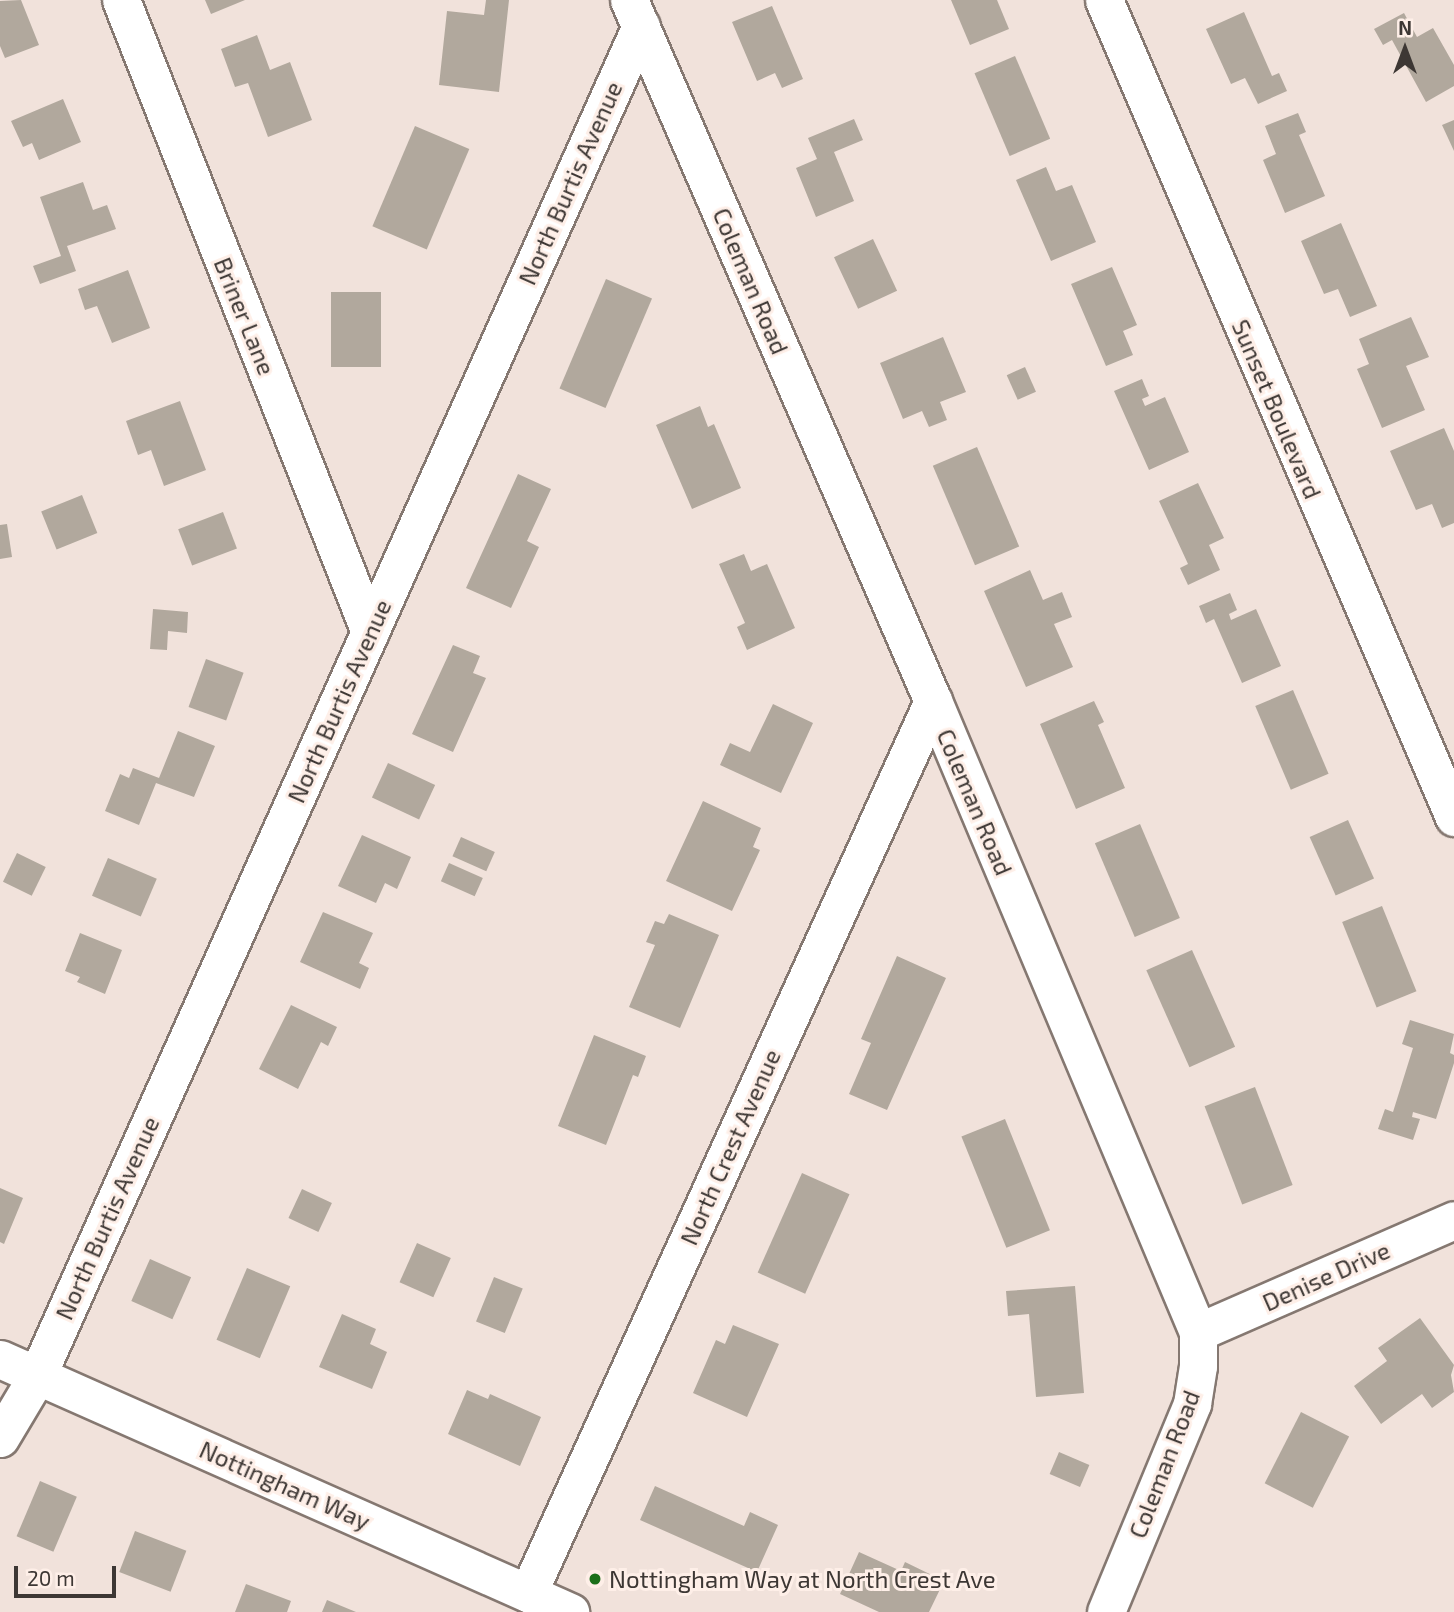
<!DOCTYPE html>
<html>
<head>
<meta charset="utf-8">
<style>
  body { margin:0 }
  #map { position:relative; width:1454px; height:1612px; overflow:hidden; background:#f1e2db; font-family:"Exo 2",sans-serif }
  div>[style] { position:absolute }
  .building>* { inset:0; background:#b1a89d; transform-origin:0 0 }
  .roads { filter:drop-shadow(2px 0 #857871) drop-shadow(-2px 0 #857871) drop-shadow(0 2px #857871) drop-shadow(0 -2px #857871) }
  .minor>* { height:37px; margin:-18.5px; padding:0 18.5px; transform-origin:18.5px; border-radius:18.5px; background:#fff }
  .dots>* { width:19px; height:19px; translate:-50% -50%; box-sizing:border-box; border:4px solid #feefe8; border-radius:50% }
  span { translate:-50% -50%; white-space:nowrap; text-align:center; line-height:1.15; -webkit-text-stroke:6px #feefe8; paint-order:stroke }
  .street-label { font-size:24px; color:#3d3734 }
  .poi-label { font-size:24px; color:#3d3734 }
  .left { translate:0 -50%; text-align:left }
  .north { position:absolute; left:1370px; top:14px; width:70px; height:70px; -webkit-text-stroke:5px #feefe8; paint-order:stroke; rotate:0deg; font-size:19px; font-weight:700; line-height:28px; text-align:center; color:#3d3734 }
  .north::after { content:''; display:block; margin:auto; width:24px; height:32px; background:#3d3734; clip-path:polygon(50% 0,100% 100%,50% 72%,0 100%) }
  .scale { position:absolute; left:14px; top:1566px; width:102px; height:32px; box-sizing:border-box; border:4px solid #3d3734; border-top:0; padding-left:9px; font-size:21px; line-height:24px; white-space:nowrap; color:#3d3734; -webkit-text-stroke:5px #feefe8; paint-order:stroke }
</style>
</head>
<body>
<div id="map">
  <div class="building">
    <i style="clip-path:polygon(21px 0,39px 45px,5px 58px,0 46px,0 1px)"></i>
    <i style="clip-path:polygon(205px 0,245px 0,211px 14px)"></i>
    <i style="clip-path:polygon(486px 0,509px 0,499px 92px,439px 85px,447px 11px,484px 15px)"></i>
    <i style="clip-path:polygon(951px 0,997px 0,1009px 29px,970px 45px)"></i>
    <i style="clip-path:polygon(772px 6px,803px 79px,782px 88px,775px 73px,757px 81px,732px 22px)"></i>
    <i style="clip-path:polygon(1244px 12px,1272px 76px,1279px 73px,1287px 91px,1258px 104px,1245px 78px,1231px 84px,1206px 29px)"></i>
    <i style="clip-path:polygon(1404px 13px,1417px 37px,1433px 28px,1454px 65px,1454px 86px,1426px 102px,1392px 40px,1383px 45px,1374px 29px)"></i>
    <i style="clip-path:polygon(257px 35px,270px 70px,290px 62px,312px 120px,268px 137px,248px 83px,235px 87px,221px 49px)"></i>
    <i style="left:1015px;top:56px;width:90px;height:44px;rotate:67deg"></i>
    <i style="clip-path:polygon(63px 99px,81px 142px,39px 160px,32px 143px,23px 147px,11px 121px)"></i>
    <i style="clip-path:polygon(1298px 113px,1306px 132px,1299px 135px,1325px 196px,1285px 213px,1263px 160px,1276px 154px,1265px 126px)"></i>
    <i style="clip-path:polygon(854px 119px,863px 140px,834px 152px,854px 201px,816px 217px,796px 168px,817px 159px,808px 138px)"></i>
    <i style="clip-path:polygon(1454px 120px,1454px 151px,1442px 125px)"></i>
    <i style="left:415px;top:126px;width:59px;height:109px;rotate:23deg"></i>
    <i style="clip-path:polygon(1046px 167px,1056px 191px,1072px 185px,1096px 242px,1051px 261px,1016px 180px)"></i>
    <i style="clip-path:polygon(83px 182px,93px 210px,107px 205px,116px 229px,67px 246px,76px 271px,40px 284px,33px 266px,61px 256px,40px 197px)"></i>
    <i style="clip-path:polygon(1341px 223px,1377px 306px,1350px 317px,1338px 289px,1324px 294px,1301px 241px)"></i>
    <i style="left:873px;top:239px;width:57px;height:43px;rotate:65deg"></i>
    <i style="clip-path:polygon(1112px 267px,1137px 325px,1123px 331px,1133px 355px,1106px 366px,1071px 284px)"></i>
    <i style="clip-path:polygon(128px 270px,150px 328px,112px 343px,97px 306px,85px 310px,78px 289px)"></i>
    <i style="left:606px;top:279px;width:50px;height:119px;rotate:23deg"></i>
    <i style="left:331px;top:292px;width:50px;height:75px"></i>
    <i style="clip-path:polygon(1411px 317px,1429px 357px,1406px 366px,1425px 410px,1382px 428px,1357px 369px,1369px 364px,1359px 339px)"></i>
    <i style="clip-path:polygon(943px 337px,966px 392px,940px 402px,947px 420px,929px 427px,922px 411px,903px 419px,880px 363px)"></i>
    <i style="left:1025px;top:367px;width:27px;height:20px;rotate:66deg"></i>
    <i style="clip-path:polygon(1142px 379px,1149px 396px,1142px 399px,1145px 406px,1165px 397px,1189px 452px,1149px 470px,1114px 391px)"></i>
    <i style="clip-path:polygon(180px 401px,206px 470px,164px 486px,151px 450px,138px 455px,126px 421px)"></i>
    <i style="clip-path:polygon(700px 406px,708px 427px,714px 424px,741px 488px,692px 509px,656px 425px)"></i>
    <i style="clip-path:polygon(1444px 428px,1454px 451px,1454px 523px,1442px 528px,1432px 504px,1416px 510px,1390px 451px)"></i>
    <i style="left:977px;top:447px;width:108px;height:48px;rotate:67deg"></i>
    <i style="clip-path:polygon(518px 474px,551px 489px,527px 541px,539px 547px,511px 608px,466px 588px)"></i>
    <i style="clip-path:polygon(1198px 483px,1224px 538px,1209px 545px,1220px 570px,1188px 585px,1180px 568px,1188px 564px,1159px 501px)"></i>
    <i style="left:82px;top:495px;width:41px;height:44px;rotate:68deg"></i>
    <i style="left:223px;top:512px;width:39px;height:48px;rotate:69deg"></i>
    <i style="clip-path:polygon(7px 524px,12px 557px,0 559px,0 525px)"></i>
    <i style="clip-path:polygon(744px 554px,751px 571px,767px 564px,795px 628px,747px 650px,737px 627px,745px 623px,719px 564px)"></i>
    <i style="clip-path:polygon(1030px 570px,1043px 600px,1062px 592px,1072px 617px,1054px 624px,1073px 667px,1026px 687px,984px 591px)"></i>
    <i style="clip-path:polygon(1230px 593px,1237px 610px,1229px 614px,1231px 620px,1256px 609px,1281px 666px,1242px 683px,1214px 619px,1206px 623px,1199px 606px)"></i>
    <i style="clip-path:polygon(153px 609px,188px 612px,187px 633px,168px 631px,167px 650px,150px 649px)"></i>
    <i style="clip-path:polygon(453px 645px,480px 656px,473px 673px,486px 678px,453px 752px,412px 734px)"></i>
    <i style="left:206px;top:659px;width:40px;height:51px;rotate:20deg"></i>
    <i style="left:1293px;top:690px;width:91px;height:41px;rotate:67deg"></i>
    <i style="clip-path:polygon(1094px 701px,1104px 722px,1098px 725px,1125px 788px,1076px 809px,1040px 724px)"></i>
    <i style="clip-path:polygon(773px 704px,813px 723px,781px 793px,720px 765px,730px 743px,750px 752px)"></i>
    <i style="clip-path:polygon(178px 731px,215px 746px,194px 797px,156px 783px,139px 825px,105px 811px,120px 774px,129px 778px,133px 768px,159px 778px)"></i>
    <i style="left:388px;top:763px;width:52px;height:38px;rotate:25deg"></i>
    <i style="clip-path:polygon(703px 801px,761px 828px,753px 847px,760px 850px,732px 911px,666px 881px)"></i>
    <i style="left:1348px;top:820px;width:64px;height:42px;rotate:66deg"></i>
    <i style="left:1140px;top:824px;width:102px;height:49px;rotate:67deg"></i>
    <i style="clip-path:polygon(362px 835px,411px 857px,397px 889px,385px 883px,376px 903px,338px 886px)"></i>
    <i style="left:461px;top:837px;width:37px;height:21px;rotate:24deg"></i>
    <i style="left:17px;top:853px;width:32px;height:32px;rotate:26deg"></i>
    <i style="left:108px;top:858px;width:53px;height:41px;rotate:23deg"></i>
    <i style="left:449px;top:863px;width:37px;height:20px;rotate:24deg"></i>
    <i style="left:1382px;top:906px;width:92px;height:43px;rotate:68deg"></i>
    <i style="clip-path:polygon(323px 912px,373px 933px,359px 963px,369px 968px,360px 989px,300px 962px)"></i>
    <i style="clip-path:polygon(669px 914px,719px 935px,680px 1028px,629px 1007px,655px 945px,646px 942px,655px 921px,664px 924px)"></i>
    <i style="clip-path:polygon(80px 933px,122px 950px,105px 994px,77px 982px,80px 977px,65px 971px)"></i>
    <i style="left:1192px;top:950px;width:106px;height:50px;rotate:66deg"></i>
    <i style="clip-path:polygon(897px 956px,946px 978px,887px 1110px,849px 1094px,871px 1043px,861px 1039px)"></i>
    <i style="clip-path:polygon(291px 1005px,337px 1027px,328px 1046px,321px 1042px,298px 1089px,259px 1069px)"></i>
    <i style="clip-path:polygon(1410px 1020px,1454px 1034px,1450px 1053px,1454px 1055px,1454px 1063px,1436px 1119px,1413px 1112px,1412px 1117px,1420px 1119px,1413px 1140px,1378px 1129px,1385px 1109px,1393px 1112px,1413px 1048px,1402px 1044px)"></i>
    <i style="clip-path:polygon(594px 1035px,646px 1056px,638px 1077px,633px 1075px,606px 1145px,558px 1126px)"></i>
    <i style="left:1255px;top:1087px;width:105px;height:54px;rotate:69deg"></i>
    <i style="left:1005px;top:1119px;width:120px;height:47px;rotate:68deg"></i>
    <i style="left:802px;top:1173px;width:52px;height:109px;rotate:24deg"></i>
    <i style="clip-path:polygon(0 1188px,23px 1198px,4px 1244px,0 1242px)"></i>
    <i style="left:302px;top:1189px;width:33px;height:32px;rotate:25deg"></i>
    <i style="left:417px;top:1243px;width:37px;height:43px;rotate:24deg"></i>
    <i style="left:150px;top:1259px;width:45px;height:46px;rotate:24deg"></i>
    <i style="left:247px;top:1268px;width:47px;height:78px;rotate:23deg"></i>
    <i style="left:494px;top:1277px;width:31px;height:48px;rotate:22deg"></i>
    <i style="clip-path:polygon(1075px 1286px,1084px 1393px,1036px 1397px,1029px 1314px,1008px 1316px,1006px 1291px)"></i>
    <i style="clip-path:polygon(342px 1314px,376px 1329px,370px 1344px,387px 1352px,372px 1389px,319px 1367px)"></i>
    <i style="clip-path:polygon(1420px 1318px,1454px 1365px,1451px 1375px,1454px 1392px,1432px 1408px,1422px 1394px,1381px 1424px,1354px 1386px,1387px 1361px,1378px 1348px)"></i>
    <i style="clip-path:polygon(733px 1325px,779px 1344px,747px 1417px,693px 1393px,716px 1340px,725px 1344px)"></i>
    <i style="clip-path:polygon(467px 1390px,488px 1399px,490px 1394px,541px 1417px,520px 1466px,448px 1434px)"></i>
    <i style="left:1301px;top:1412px;width:54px;height:80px;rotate:27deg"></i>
    <i style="left:1059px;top:1452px;width:33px;height:24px;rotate:23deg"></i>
    <i style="left:40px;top:1481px;width:40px;height:60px;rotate:23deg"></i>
    <i style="clip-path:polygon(655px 1486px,744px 1526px,750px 1512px,778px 1525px,757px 1572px,640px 1520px)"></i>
    <i style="left:135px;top:1531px;width:55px;height:44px;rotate:21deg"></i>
    <i style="clip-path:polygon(859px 1552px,901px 1571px,905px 1562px,944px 1581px,929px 1612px,879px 1612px,840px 1594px)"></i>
    <i style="clip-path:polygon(246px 1584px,291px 1601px,287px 1612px,235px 1612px)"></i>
    <i style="clip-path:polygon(327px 1600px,356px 1612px,322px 1612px)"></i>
  </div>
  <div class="roads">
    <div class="minor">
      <i style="left:121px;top:0;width:679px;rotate:68.5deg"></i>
      <i style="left:629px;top:0;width:764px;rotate:66.56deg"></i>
      <i style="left:933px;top:701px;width:684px;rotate:67.22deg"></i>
      <i style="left:1198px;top:1332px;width:34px;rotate:90deg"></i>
      <i style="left:1198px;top:1366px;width:38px;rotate:99deg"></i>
      <i style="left:1192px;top:1404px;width:225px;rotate:112.5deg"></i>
      <i style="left:1104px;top:0;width:889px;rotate:66.81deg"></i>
      <i style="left:1198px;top:1332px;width:279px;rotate:-23.6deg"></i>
      <i style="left:0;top:1359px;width:624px;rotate:23.93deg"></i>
      <i style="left:0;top:1438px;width:72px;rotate:-59.2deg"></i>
      <i style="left:37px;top:1376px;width:1479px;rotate:-65.9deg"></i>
      <i style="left:528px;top:1593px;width:980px;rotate:-65.58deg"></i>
    </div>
  </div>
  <div class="dots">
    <i style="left:595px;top:1579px;background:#1c701a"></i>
  </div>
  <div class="street-label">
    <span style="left:570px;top:183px;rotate:-66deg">North Burtis Avenue</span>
    <span style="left:751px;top:281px;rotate:67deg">Coleman Road</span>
    <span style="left:245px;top:316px;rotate:68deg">Briner Lane</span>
    <span style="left:1277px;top:409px;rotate:67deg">Sunset Boulevard</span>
    <span style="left:339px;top:701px;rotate:-66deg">North Burtis Avenue</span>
    <span style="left:975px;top:802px;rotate:67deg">Coleman Road</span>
    <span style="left:730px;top:1147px;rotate:-66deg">North Crest Avenue</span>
    <span style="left:107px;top:1218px;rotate:-66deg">North Burtis Avenue</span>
    <span style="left:1326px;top:1276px;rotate:-24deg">Denise Drive</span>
    <span style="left:1164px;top:1464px;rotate:-69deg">Coleman Road</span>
    <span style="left:285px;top:1485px;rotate:24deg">Nottingham Way</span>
  </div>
  <div class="poi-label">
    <span class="left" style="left:609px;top:1579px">Nottingham Way at North Crest Ave</span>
  </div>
  <div class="north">N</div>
  <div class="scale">20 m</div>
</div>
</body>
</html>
